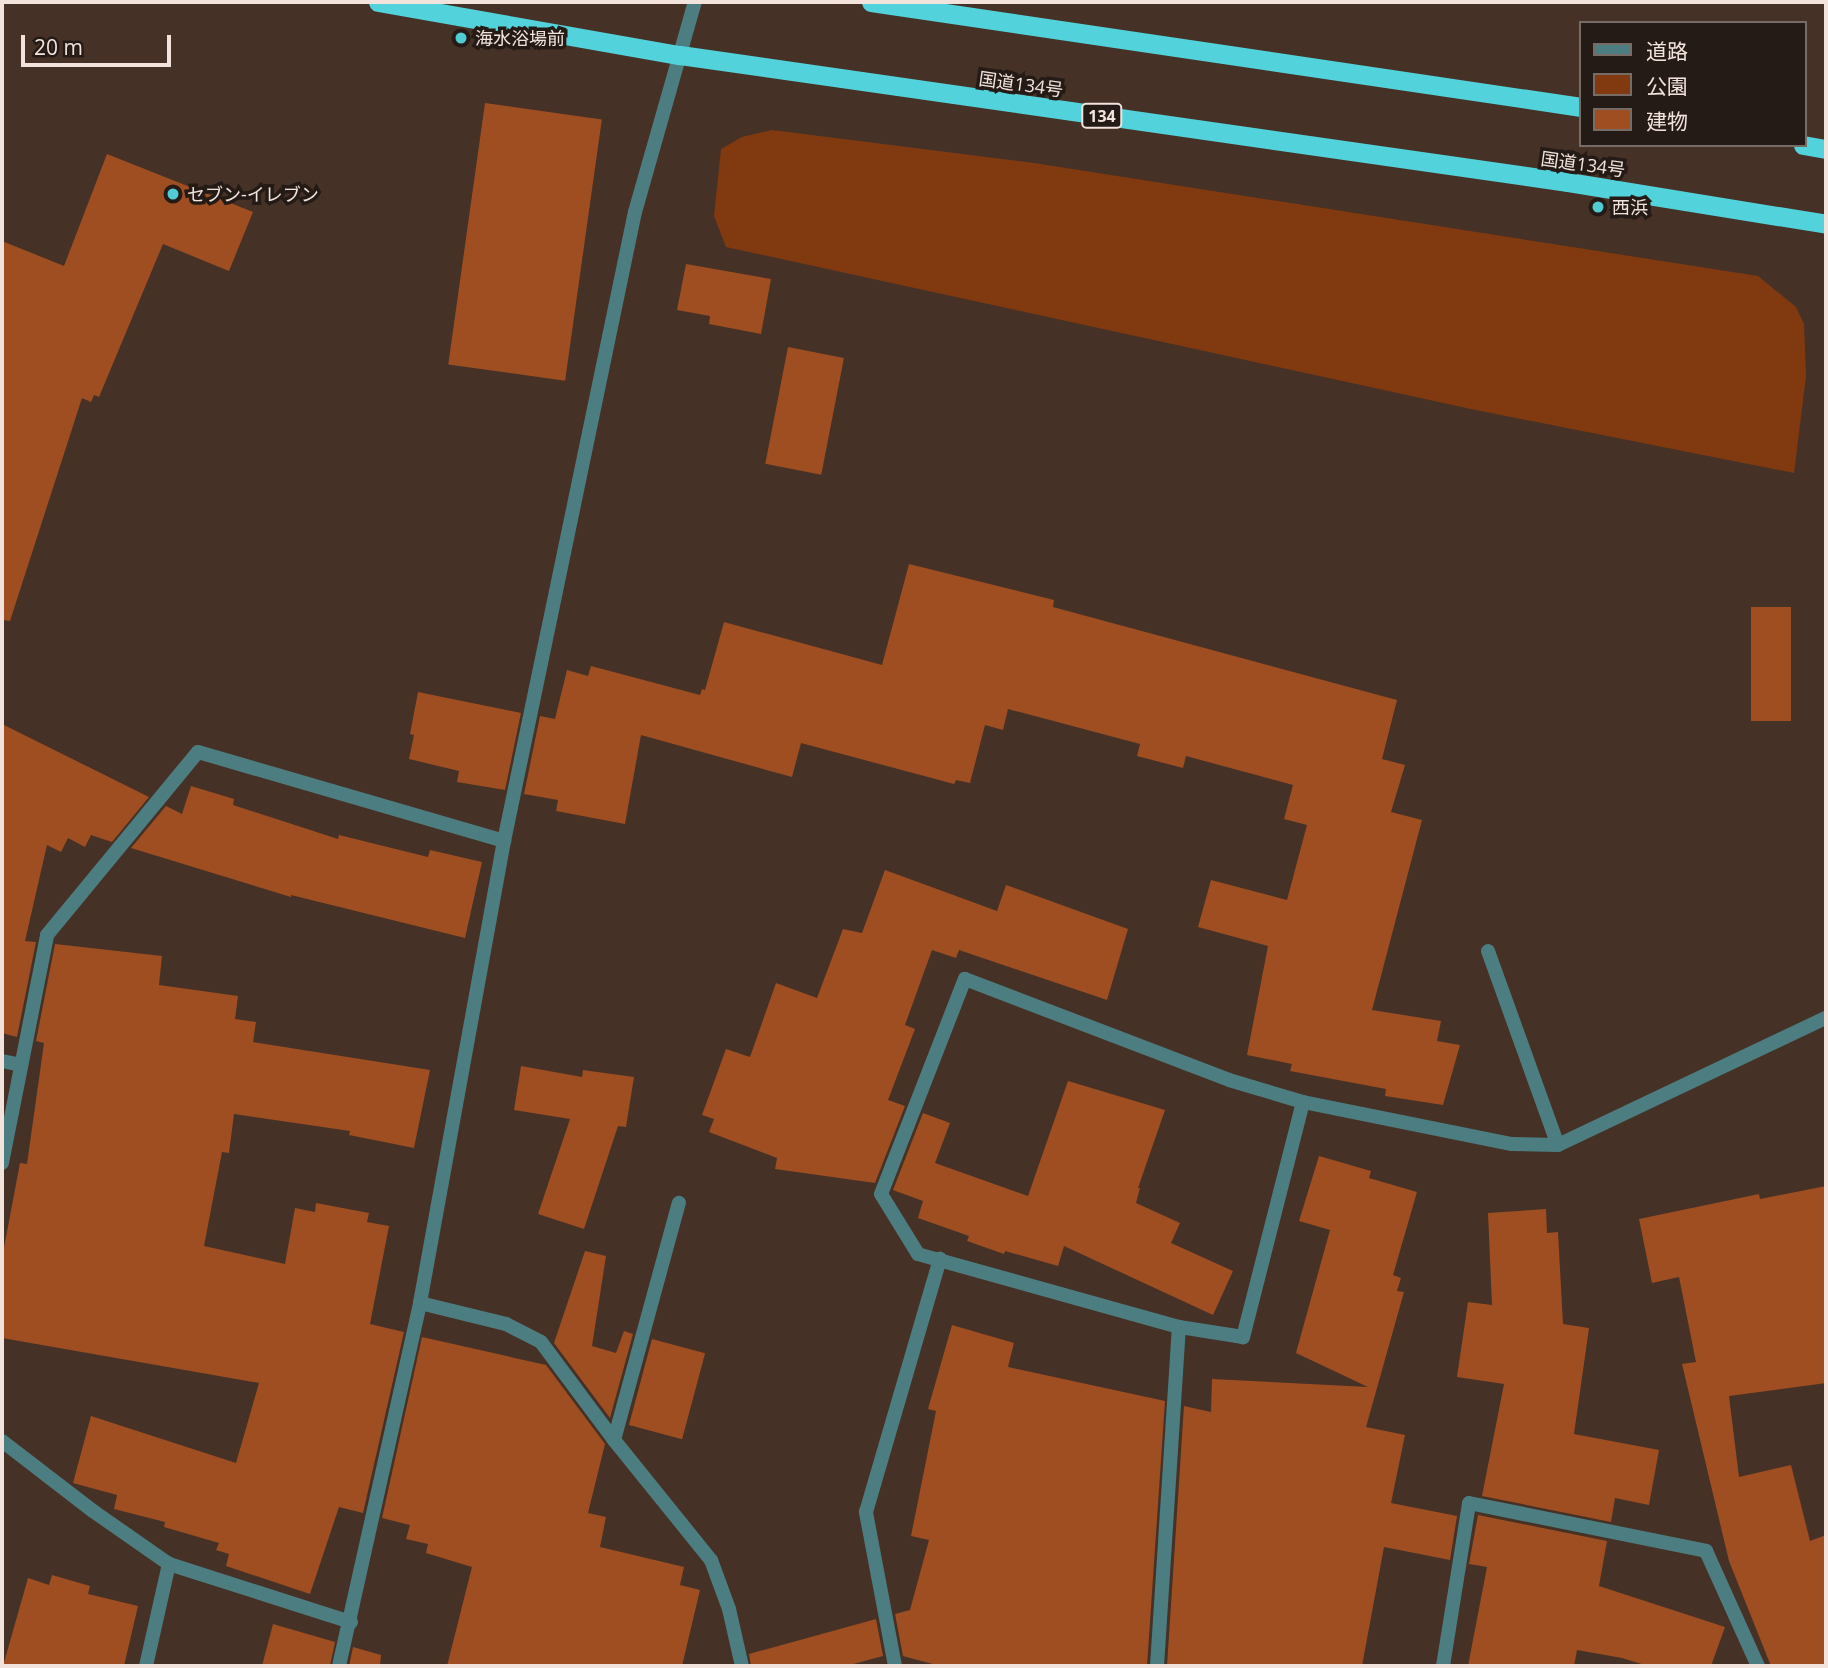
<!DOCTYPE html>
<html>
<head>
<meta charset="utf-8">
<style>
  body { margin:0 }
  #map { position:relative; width:1828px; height:1668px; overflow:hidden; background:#463126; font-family:"Open Sans","Noto Sans JP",sans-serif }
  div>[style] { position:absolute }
  .green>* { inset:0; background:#813a0f }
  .building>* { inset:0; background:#9e4e21; transform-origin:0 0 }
  .service>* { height:14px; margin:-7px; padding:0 7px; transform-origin:7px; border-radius:7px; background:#4c7e81 }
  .minor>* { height:14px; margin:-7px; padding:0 7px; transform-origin:7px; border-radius:7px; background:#4c7e81 }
  .trunk>* { height:19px; margin:-9.5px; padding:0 9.5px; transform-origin:9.5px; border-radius:9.5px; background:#52d2da }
  .dots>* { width:19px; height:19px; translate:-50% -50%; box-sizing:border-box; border:4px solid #251b16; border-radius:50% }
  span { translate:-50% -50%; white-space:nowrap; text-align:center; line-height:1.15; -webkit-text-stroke:7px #251b16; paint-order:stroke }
  .shield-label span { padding:2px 5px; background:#251b16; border:2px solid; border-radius:5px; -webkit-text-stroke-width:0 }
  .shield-label { font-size:16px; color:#f2e3dc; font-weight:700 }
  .poi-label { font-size:18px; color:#f2e3dc }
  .left { translate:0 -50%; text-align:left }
  .street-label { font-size:18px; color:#f2e3dc }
  .frame { position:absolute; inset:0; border:4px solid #f2e3dc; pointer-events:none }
  .legend { position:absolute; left:1579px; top:21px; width:228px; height:126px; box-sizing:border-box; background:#251b16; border:2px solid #776b65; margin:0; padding:9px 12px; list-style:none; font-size:21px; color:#f2e3dc }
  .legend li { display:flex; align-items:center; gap:14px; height:35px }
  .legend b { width:35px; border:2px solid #776b65 }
  .scale { position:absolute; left:21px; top:35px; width:150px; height:32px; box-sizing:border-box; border:4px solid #f2e3dc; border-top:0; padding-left:9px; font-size:21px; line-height:24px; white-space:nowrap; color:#f2e3dc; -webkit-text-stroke:5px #251b16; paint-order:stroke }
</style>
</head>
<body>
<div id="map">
  <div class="green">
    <i style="clip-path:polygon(772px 130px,1034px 163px,1758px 276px,1796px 307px,1804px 324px,1806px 376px,1794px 473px,1471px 409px,726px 247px,714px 216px,721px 149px,742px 137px)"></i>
  </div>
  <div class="building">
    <i style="left:485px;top:103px;width:118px;height:264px;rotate:8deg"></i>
    <i style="clip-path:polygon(107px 154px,253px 212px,229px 271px,163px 244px,99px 397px,94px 395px,91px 402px,82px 398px,10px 621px,2px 620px,2px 241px,64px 266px)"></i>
    <i style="clip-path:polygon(686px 264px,771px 279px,761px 334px,709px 324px,710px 316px,677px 310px)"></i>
    <i style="left:788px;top:347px;width:57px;height:119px;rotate:11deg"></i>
    <i style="clip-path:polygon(909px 564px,1054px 600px,1053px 607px,1397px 700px,1382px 759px,1405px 765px,1391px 812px,1422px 820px,1372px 1010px,1441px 1021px,1437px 1041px,1460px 1045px,1443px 1105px,1385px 1096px,1386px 1089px,1290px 1071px,1292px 1064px,1247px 1055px,1268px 946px,1198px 927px,1211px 880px,1287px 900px,1307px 825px,1284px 819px,1293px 785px,1186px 756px,1183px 768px,1137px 756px,1140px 744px,1008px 709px,1003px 730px,985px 725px,970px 783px,956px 780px,954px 784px,801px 743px,792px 777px,641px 735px,625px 824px,556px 811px,558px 800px,524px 794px,540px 716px,555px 719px,567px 670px,588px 676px,591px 666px,700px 695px,702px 689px,705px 690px,724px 622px,882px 665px)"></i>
    <i style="left:1751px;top:607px;width:40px;height:114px"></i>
    <i style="clip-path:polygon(418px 692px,521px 713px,505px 790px,457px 782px,459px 771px,409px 759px,414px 735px,410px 734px)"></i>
    <i style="clip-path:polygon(2px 724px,149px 797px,112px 842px,91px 835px,85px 847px,68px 838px,61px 852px,47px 845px,25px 941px,36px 942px,17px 1037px,2px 1033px)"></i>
    <i style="clip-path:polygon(191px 786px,234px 799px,233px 805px,338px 839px,339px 835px,428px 857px,430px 850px,482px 862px,465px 938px,291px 895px,291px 897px,131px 848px,166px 806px,182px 814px)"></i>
    <i style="clip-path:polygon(885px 870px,997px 911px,1006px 885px,1128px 929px,1107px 1000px,959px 950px,956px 958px,932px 950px,905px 1025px,915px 1029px,888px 1100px,905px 1106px,875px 1183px,775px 1169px,777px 1158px,709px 1132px,714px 1119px,702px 1115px,726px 1049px,750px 1057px,776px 983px,817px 998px,843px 929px,862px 933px)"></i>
    <i style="clip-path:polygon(55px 944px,162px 956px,159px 985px,238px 996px,235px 1019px,256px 1022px,253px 1042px,430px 1070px,414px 1148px,349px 1135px,350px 1131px,234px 1114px,229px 1153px,222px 1152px,204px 1246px,285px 1264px,295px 1208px,315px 1212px,316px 1203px,369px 1213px,367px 1222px,389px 1226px,370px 1324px,404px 1332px,363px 1513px,339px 1507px,310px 1594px,226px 1566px,229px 1554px,216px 1550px,219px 1543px,164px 1527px,165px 1522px,114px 1509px,117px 1495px,73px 1483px,91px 1416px,236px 1463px,259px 1383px,2px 1338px,2px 1258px,20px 1163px,27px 1164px,44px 1043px,36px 1041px)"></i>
    <i style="clip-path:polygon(521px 1066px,582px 1077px,583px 1070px,634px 1077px,626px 1127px,618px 1126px,584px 1229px,538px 1214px,570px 1119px,514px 1110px)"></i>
    <i style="clip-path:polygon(1068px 1081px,1165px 1110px,1138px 1188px,1140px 1188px,1136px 1203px,1180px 1223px,1171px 1243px,1233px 1271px,1213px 1315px,1064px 1246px,1058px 1266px,1005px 1251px,1004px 1254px,967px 1241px,969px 1236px,918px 1218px,923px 1201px,893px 1190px,923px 1113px,950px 1123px,935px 1163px,1028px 1196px)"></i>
    <i style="clip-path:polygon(1319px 1156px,1371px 1171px,1369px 1178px,1417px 1192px,1393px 1275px,1401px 1278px,1397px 1291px,1404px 1292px,1366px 1427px,1405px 1435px,1391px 1503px,1457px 1516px,1450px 1560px,1384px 1547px,1362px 1666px,1167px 1666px,1184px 1406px,1211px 1412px,1212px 1379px,1368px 1387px,1296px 1353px,1330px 1230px,1299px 1221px)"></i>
    <i style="clip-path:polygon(1826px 1186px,1826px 1383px,1729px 1396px,1739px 1477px,1791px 1465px,1810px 1541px,1826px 1535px,1826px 1666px,1771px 1666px,1729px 1561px,1682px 1364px,1696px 1362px,1679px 1277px,1652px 1283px,1639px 1219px,1759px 1194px,1760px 1199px)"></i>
    <i style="clip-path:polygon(1546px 1209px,1547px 1233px,1558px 1232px,1563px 1324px,1589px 1328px,1574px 1434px,1659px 1450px,1649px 1505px,1615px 1498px,1611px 1522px,1482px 1496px,1504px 1384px,1457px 1377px,1468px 1302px,1492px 1305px,1488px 1213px)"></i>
    <i style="clip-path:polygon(585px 1251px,606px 1256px,592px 1346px,616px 1353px,624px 1331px,633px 1334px,610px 1418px,554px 1343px)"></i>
    <i style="clip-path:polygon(952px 1325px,1014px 1343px,1008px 1367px,1165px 1401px,1147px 1666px,940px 1666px,903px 1656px,895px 1614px,910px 1610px,929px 1540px,911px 1536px,936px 1411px,928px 1409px)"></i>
    <i style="clip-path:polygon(422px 1337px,546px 1365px,605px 1444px,588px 1513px,606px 1517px,600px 1547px,684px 1567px,680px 1585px,700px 1590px,682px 1666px,447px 1666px,472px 1567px,426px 1553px,428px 1544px,406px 1539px,410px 1525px,382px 1518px)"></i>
    <i style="left:652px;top:1339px;width:55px;height:89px;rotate:15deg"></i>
    <i style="clip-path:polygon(1478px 1515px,1607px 1541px,1599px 1586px,1725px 1627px,1711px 1666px,1648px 1666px,1622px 1658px,1577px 1650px,1574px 1666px,1468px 1666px,1487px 1567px,1469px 1564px)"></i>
    <i style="clip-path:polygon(52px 1575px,90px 1586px,88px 1594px,138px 1606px,124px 1666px,3px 1666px,28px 1578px,49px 1585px)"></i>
    <i style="clip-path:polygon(876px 1619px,883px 1656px,846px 1666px,751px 1666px,749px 1654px)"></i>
    <i style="clip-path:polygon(273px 1624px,335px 1642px,330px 1666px,262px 1666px)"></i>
    <i style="clip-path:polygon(353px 1647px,381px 1655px,380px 1666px,349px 1666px)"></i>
  </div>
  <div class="service">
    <i style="left:2px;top:1061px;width:19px;rotate:12deg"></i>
    <i style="left:614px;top:1440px;width:246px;rotate:-74.7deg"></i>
    <i style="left:895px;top:1666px;width:157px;rotate:-100.7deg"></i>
    <i style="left:866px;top:1512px;width:264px;rotate:-73.7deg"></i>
  </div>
  <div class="minor">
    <i style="left:1488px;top:951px;width:206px;rotate:70.2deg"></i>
    <i style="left:1303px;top:1102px;width:243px;rotate:104.3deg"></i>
    <i style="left:1243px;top:1337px;width:65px;rotate:-171.1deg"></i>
    <i style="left:1179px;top:1327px;width:271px;rotate:-164.4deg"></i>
    <i style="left:918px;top:1254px;width:70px;rotate:-121.7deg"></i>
    <i style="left:881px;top:1194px;width:231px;rotate:-68.7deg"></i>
    <i style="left:965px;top:979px;width:283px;rotate:20.9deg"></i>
    <i style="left:1229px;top:1080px;width:77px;rotate:16.6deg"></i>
    <i style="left:1303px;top:1102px;width:213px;rotate:11.4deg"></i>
    <i style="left:1512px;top:1144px;width:46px;rotate:1.2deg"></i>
    <i style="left:1558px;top:1145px;width:297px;rotate:-25.4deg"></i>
    <i style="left:2px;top:1163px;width:232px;rotate:-78.8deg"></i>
    <i style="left:47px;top:935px;width:237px;rotate:-50.5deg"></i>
    <i style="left:198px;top:752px;width:319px;rotate:16.2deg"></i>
    <i style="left:420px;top:1303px;width:89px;rotate:13.7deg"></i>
    <i style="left:506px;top:1324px;width:39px;rotate:27deg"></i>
    <i style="left:541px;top:1342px;width:122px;rotate:53.3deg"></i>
    <i style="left:614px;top:1440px;width:154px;rotate:51.1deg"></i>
    <i style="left:711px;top:1560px;width:52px;rotate:69.8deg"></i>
    <i style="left:729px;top:1609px;width:58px;rotate:77.2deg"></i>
    <i style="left:2px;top:1441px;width:115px;rotate:37.6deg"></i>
    <i style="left:93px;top:1511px;width:93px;rotate:34.9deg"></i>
    <i style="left:169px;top:1564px;width:191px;rotate:17.7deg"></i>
    <i style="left:146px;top:1666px;width:105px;rotate:-77.3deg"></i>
    <i style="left:339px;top:1666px;width:372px;rotate:-77.4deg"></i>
    <i style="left:420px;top:1303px;width:470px;rotate:-79.7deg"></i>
    <i style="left:504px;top:841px;width:642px;rotate:-78.24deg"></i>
    <i style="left:635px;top:212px;width:218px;rotate:-74.1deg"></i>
    <i style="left:1157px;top:1666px;width:340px;rotate:-86.3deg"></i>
    <i style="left:1443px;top:1666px;width:165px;rotate:-80.9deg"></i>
    <i style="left:1469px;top:1503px;width:242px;rotate:11.4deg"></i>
    <i style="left:1706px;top:1551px;width:126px;rotate:65.7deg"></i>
  </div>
  <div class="trunk">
    <i style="left:378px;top:2px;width:307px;rotate:10deg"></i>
    <i style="left:680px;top:55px;width:897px;rotate:8.14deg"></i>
    <i style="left:1568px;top:182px;width:261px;rotate:9.2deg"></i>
    <i style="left:871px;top:2px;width:718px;rotate:8.41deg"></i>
    <i style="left:1803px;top:145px;width:23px;rotate:10deg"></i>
  </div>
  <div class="dots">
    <i style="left:461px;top:38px;background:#51ccd3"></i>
    <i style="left:173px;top:194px;background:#51ccd3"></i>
    <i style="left:1598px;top:207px;background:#51ccd3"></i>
  </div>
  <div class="shield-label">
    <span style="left:1102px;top:116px">134</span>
  </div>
  <div class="poi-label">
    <span class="left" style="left:475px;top:38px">海水浴場前</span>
    <span class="left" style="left:187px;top:194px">セブン-イレブン</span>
    <span class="left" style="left:1612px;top:207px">西浜</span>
  </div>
  <div class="street-label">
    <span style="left:1021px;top:84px;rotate:8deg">国道134号</span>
    <span style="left:1583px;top:164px;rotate:8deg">国道134号</span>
  </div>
  <div class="frame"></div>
  <ul class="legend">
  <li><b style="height:9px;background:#4c7e81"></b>道路</li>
  <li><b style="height:19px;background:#813a0f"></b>公園</li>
  <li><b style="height:19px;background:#9e4e21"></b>建物</li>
  </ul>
  <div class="scale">20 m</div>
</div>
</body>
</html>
